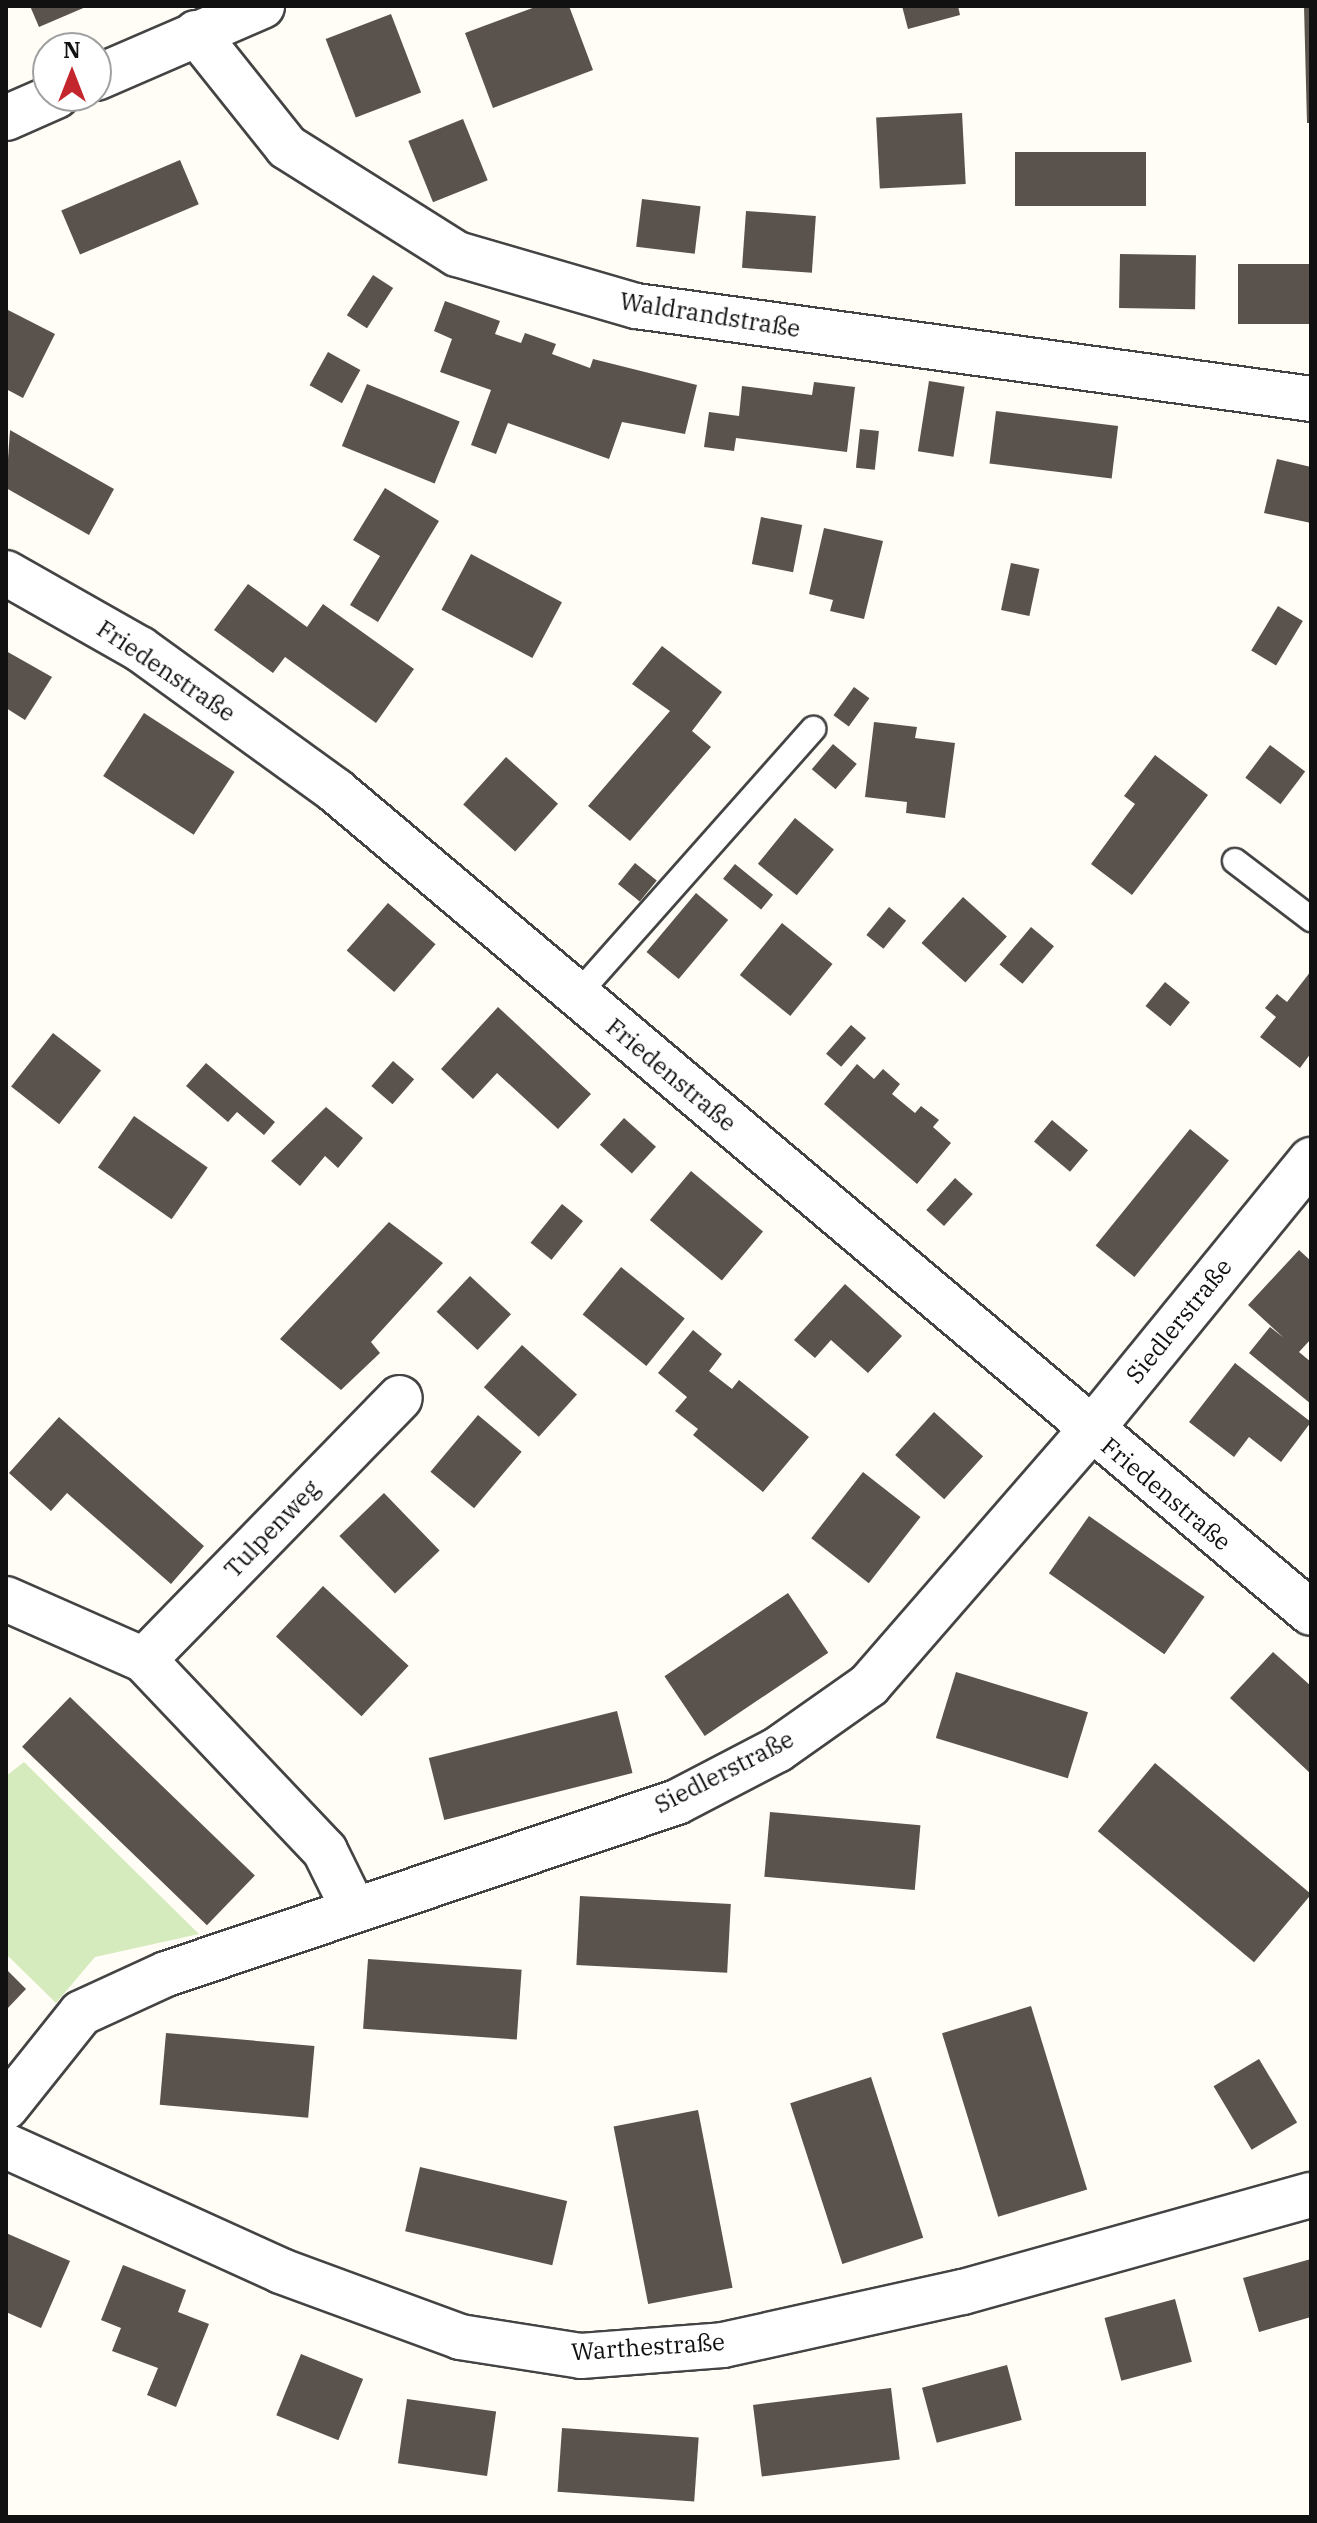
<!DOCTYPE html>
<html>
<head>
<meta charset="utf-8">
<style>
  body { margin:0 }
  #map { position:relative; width:1317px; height:2523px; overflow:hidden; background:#fffdf5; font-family:"IBM Plex Serif",serif }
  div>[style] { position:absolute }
  .green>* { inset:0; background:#d5ebbd }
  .building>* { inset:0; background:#5a524d; transform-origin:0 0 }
  .roads { filter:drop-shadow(2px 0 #444) drop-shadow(-2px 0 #444) drop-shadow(0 2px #444) drop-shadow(0 -2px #444) }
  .lane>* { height:24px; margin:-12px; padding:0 12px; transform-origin:12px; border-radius:12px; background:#fff }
  .street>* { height:44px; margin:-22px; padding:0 22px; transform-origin:22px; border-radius:22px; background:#fff }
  span { translate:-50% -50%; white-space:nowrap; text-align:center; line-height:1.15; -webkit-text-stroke:8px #fff; paint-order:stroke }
  .street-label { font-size:24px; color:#111 }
  .frame { position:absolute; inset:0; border:8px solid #111; pointer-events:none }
  .north { position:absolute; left:32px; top:32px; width:80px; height:80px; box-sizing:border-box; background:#fff; border:2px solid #a0a0a0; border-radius:50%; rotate:0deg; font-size:22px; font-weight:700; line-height:32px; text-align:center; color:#111 }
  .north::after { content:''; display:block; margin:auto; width:28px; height:36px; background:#c4262e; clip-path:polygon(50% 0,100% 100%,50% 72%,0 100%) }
</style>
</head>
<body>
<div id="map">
  <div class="green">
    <i style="clip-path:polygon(24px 1762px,199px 1934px,95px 1957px,56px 2003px,6px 1954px,6px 1776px)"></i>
  </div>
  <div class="building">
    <i style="clip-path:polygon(30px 6px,88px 6px,39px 27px)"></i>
    <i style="clip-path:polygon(538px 6px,569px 6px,593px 70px,493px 108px,465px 33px)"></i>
    <i style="clip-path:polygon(902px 6px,958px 6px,960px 15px,908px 29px)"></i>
    <i style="clip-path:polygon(1304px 6px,1311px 6px,1311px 123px,1307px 123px)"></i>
    <i style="left:391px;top:14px;width:84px;height:70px;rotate:69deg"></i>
    <i style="left:962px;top:113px;width:71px;height:86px;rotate:87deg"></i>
    <i style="left:463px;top:119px;width:66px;height:59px;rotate:68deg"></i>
    <i style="left:1015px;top:152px;width:131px;height:54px"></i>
    <i style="left:180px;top:160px;width:48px;height:129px;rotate:67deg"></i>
    <i style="left:642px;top:199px;width:59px;height:48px;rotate:7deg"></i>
    <i style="left:746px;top:211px;width:70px;height:57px;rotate:4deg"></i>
    <i style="left:1120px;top:254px;width:76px;height:54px;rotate:1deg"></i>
    <i style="left:1311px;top:264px;width:60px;height:73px;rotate:90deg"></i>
    <i style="left:373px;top:275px;width:24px;height:48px;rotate:33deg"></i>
    <i style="clip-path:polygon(445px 301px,500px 321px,495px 334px,521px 343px,525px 333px,556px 344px,552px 354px,590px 368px,593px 359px,697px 385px,685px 434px,622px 422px,609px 459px,508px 423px,496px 454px,471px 445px,491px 390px,440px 372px,452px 339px,434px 331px)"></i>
    <i style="clip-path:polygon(6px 309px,55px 334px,23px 398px,6px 389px)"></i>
    <i style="left:328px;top:352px;width:37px;height:38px;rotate:29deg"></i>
    <i style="left:929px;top:381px;width:36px;height:71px;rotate:9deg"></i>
    <i style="clip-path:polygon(814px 382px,855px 387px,847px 452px,736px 438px,734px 451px,704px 447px,709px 412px,739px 416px,742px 386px,812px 395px)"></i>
    <i style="left:367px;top:384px;width:100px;height:67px;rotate:22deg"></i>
    <i style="left:996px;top:411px;width:123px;height:53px;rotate:7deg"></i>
    <i style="left:860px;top:429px;width:19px;height:39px;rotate:6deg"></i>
    <i style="clip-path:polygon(10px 430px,114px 489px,89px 535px,6px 488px)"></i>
    <i style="clip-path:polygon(1277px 459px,1311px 467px,1311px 523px,1264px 513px)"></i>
    <i style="clip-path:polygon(385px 488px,439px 521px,378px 622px,350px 605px,380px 556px,353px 540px)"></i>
    <i style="left:761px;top:517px;width:42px;height:48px;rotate:11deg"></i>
    <i style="clip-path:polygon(824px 528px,883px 541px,864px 619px,830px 611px,833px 600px,809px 594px)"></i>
    <i style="left:471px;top:554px;width:103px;height:63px;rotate:28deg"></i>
    <i style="left:1011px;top:563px;width:29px;height:48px;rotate:12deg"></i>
    <i style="clip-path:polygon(248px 584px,307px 627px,323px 604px,414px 669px,376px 723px,285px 657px,273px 673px,214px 630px)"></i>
    <i style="left:1278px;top:606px;width:29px;height:52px;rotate:31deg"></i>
    <i style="clip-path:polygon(662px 646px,722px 692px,692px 731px,711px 747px,630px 841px,588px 806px,670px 711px,632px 684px)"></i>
    <i style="clip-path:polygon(6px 651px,52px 677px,25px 720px,6px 708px)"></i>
    <i style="left:854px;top:687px;width:19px;height:35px;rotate:36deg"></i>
    <i style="left:144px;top:713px;width:108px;height:75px;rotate:33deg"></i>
    <i style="clip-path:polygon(874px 722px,917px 727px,915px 738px,955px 743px,945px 818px,906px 813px,907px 802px,865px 797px)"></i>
    <i style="left:833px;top:744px;width:31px;height:33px;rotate:40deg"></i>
    <i style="left:1270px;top:745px;width:44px;height:41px;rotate:37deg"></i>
    <i style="clip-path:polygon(1155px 755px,1208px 795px,1132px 895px,1091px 864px,1135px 804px,1124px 796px)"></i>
    <i style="left:506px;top:757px;width:70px;height:64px;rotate:42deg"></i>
    <i style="left:795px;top:818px;width:50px;height:59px;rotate:39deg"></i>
    <i style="left:635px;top:863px;width:28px;height:27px;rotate:39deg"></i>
    <i style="left:735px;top:864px;width:49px;height:19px;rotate:39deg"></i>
    <i style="left:696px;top:893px;width:42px;height:77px;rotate:40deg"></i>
    <i style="left:963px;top:897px;width:59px;height:62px;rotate:42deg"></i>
    <i style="left:388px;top:903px;width:63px;height:63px;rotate:41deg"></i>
    <i style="left:889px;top:907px;width:22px;height:36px;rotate:39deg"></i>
    <i style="left:782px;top:923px;width:65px;height:67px;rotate:39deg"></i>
    <i style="left:1031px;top:927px;width:30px;height:49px;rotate:40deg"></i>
    <i style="clip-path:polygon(1311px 971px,1311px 1053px,1300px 1068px,1260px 1037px,1276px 1017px,1265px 1008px,1277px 994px,1287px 1002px)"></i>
    <i style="left:1165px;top:982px;width:32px;height:31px;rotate:39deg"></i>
    <i style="clip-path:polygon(498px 1007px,591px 1094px,558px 1129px,497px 1073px,473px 1099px,441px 1069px)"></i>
    <i style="left:851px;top:1025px;width:20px;height:38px;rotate:41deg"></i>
    <i style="left:53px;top:1033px;width:61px;height:68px;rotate:38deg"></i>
    <i style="left:393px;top:1061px;width:28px;height:33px;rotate:41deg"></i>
    <i style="clip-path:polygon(206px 1063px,275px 1122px,264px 1135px,237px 1112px,228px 1122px,186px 1086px)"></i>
    <i style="clip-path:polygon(857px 1064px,874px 1079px,883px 1069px,900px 1084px,892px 1094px,915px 1113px,921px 1106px,939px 1120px,933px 1127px,951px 1143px,917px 1184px,824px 1104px)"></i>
    <i style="clip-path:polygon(326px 1107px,363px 1138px,338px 1168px,325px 1156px,300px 1186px,271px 1161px)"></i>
    <i style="left:134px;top:1116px;width:90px;height:63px;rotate:35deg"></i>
    <i style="left:624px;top:1118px;width:43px;height:36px;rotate:42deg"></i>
    <i style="left:1052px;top:1120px;width:47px;height:28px;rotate:40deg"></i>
    <i style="left:1190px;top:1129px;width:50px;height:150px;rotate:39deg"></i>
    <i style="left:691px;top:1171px;width:94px;height:64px;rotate:40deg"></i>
    <i style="left:955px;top:1178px;width:24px;height:43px;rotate:42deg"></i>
    <i style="left:562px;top:1204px;width:27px;height:50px;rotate:39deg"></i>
    <i style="clip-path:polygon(389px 1222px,443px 1263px,371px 1342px,380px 1353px,341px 1390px,280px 1339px)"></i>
    <i style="clip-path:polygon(1299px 1250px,1311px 1261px,1311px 1339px,1299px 1352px,1311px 1362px,1311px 1404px,1249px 1353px,1270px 1327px,1284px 1338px,1248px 1305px)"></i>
    <i style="left:621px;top:1267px;width:82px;height:61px;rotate:39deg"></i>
    <i style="left:470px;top:1276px;width:56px;height:49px;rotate:43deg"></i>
    <i style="clip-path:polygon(845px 1284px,902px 1336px,868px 1373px,831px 1340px,815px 1358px,794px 1340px)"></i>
    <i style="clip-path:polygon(693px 1330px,722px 1354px,709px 1371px,732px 1389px,739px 1380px,809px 1437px,763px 1492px,693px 1435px,698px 1429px,675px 1411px,687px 1397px,658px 1373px)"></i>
    <i style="left:522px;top:1345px;width:74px;height:57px;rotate:42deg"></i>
    <i style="clip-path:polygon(1235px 1363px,1311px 1422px,1281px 1462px,1249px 1437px,1234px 1457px,1189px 1422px)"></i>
    <i style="left:934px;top:1412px;width:66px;height:58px;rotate:42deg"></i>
    <i style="left:478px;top:1415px;width:57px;height:74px;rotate:40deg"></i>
    <i style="clip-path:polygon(59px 1417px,204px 1546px,171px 1584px,67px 1493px,51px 1511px,9px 1473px)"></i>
    <i style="left:863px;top:1472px;width:73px;height:84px;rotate:38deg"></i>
    <i style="left:384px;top:1493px;width:80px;height:62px;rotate:46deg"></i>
    <i style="left:1089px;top:1516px;width:141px;height:70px;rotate:35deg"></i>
    <i style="left:323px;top:1586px;width:117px;height:69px;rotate:43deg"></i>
    <i style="left:788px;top:1593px;width:72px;height:149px;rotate:56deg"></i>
    <i style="clip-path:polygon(1273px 1652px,1311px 1686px,1311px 1774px,1230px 1698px)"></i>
    <i style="left:956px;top:1672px;width:138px;height:69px;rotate:17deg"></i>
    <i style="left:70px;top:1697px;width:257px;height:69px;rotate:44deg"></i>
    <i style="left:617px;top:1711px;width:64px;height:194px;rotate:76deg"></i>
    <i style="left:1155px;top:1763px;width:204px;height:89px;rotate:40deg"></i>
    <i style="left:770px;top:1812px;width:151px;height:65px;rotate:5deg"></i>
    <i style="left:580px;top:1896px;width:151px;height:69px;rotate:3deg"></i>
    <i style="left:368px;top:1959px;width:154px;height:70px;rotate:4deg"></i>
    <i style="clip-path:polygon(6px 1969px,26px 1989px,6px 2010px)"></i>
    <i style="left:1031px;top:2006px;width:192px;height:93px;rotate:73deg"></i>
    <i style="left:166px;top:2033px;width:149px;height:72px;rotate:5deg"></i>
    <i style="left:1259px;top:2059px;width:74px;height:53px;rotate:59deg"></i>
    <i style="left:871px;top:2077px;width:169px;height:85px;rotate:72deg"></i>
    <i style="left:698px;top:2110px;width:181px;height:86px;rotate:79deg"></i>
    <i style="left:420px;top:2167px;width:151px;height:66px;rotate:13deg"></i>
    <i style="clip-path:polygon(6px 2233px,70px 2261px,41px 2328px,6px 2312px)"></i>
    <i style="clip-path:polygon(1311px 2259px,1311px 2317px,1259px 2332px,1243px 2278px)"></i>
    <i style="clip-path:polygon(123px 2265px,186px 2290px,178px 2312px,209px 2324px,176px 2407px,147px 2395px,158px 2368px,112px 2351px,121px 2328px,101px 2320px)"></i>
    <i style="left:1175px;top:2299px;width:65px;height:73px;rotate:75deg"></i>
    <i style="left:301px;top:2354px;width:67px;height:66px;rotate:22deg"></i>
    <i style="left:1007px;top:2365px;width:57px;height:88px;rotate:75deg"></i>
    <i style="left:891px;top:2388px;width:72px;height:139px;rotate:83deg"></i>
    <i style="left:407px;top:2399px;width:90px;height:65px;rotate:8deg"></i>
    <i style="left:562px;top:2428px;width:137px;height:64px;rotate:4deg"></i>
  </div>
  <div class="roads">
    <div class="lane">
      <i style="left:1235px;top:861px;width:96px;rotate:37.3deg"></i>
      <i style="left:577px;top:995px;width:356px;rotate:-48.4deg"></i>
    </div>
    <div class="street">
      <i style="left:196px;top:33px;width:146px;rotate:51.4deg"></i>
      <i style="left:287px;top:147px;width:201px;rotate:32.2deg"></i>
      <i style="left:457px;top:254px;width:186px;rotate:16.2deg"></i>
      <i style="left:636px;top:306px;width:681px;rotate:7.84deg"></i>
      <i style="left:96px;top:78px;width:181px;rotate:-23.4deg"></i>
      <i style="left:6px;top:118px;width:55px;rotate:-23.7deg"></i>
      <i style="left:6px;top:573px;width:154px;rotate:29.6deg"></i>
      <i style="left:140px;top:649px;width:242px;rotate:35.9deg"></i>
      <i style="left:336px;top:791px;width:1275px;rotate:40.13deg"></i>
      <i style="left:6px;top:1599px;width:151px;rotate:23.8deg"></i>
      <i style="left:144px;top:1660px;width:263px;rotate:46.5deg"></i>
      <i style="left:325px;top:1851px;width:66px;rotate:63.8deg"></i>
      <i style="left:144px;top:1660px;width:366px;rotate:-45.7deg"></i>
      <i style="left:6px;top:2107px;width:120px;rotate:-51.4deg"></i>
      <i style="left:81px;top:2013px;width:94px;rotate:-24.6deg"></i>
      <i style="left:166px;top:1974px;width:539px;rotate:-18.6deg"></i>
      <i style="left:677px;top:1802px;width:113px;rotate:-27.5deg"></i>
      <i style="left:777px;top:1750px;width:113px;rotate:-35.2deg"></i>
      <i style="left:869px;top:1685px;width:337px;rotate:-49deg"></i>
      <i style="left:1090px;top:1431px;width:350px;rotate:-50.8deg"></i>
      <i style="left:6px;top:2146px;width:302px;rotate:24.4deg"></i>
      <i style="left:281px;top:2271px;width:191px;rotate:20.2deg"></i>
      <i style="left:460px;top:2337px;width:122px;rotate:8.9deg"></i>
      <i style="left:581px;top:2356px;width:142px;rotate:-4.4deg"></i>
      <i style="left:723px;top:2345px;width:246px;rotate:-12.5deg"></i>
      <i style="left:963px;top:2292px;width:361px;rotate:-15.6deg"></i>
    </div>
  </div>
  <div class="street-label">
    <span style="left:710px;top:315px;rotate:9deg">Waldrandstraße</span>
    <span style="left:166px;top:671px;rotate:34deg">Friedenstraße</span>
    <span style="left:671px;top:1075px;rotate:40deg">Friedenstraße</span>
    <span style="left:1179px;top:1321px;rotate:-51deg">Siedlerstraße</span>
    <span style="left:1166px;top:1494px;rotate:40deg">Friedenstraße</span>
    <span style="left:272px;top:1529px;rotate:-46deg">Tulpenweg</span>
    <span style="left:724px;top:1772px;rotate:-27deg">Siedlerstraße</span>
    <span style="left:648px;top:2347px;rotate:-4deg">Warthestraße</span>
  </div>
  <div class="frame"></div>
  <div class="north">N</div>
</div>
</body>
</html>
